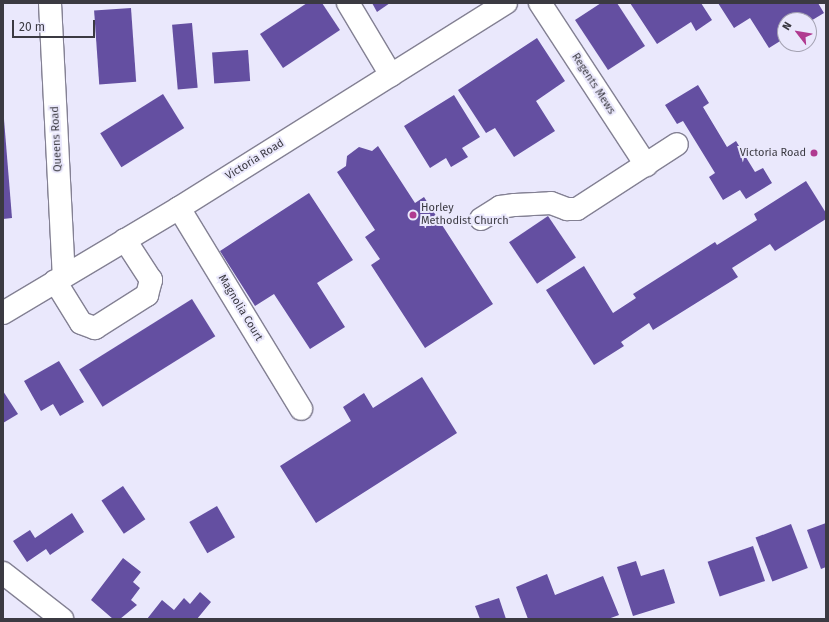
<!DOCTYPE html>
<html>
<head>
<meta charset="utf-8">
<style>
  body { margin:0 }
  #map { position:relative; width:829px; height:622px; overflow:hidden; background:#eae8fc; font-family:"Fira Sans",sans-serif }
  div>[style] { position:absolute }
  .building>* { inset:0; background:#644fa1; transform-origin:0 0 }
  .roads { filter:drop-shadow(1px 0 #838093) drop-shadow(-1px 0 #838093) drop-shadow(0 1px #838093) drop-shadow(0 -1px #838093) }
  .minor>* { height:22px; margin:-11px; padding:0 11px; transform-origin:11px; border-radius:11px; background:#fff }
  .dots>* { width:11px; height:11px; translate:-50% -50%; box-sizing:border-box; border:2px solid #eae8fc; border-radius:50% }
  span { translate:-50% -50%; white-space:nowrap; text-align:center; line-height:1.15; -webkit-text-stroke:4px #eae8fc; paint-order:stroke }
  .street-label { font-size:11px; color:#3b3a42 }
  .poi-label { font-size:11px; color:#3b3a42 }
  .right { translate:-100% -50%; text-align:right }
  .left { translate:0 -50%; text-align:left }
  .frame { position:absolute; inset:0; border:4px solid #3b3a42; pointer-events:none }
  .north { position:absolute; left:777px; top:12px; width:40px; height:40px; box-sizing:border-box; background:#eae8fc; border:1px solid #a4a2b2; border-radius:50%; rotate:301deg; font-size:11px; font-weight:700; line-height:16px; text-align:center; color:#3b3a42 }
  .north::after { content:''; display:block; margin:auto; width:14px; height:18px; background:#b03a90; clip-path:polygon(50% 0,100% 100%,50% 72%,0 100%) }
  .scale { position:absolute; left:12px; top:20px; width:83px; height:18px; box-sizing:border-box; border:2px solid #3b3a42; border-top:0; padding-left:5px; font-size:12px; line-height:14px; white-space:nowrap; color:#3b3a42; -webkit-text-stroke:3px #eae8fc; paint-order:stroke }
</style>
</head>
<body>
<div id="map">
  <div class="building">
    <i style="clip-path:polygon(307px 3px,322px 3px,340px 30px,283px 68px,260px 34px)"></i>
    <i style="clip-path:polygon(372px 3px,390px 3px,377px 12px)"></i>
    <i style="clip-path:polygon(601px 3px,617px 3px,645px 46px,608px 70px,575px 20px)"></i>
    <i style="clip-path:polygon(630px 3px,701px 3px,712px 20px,696px 31px,691px 22px,657px 44px)"></i>
    <i style="clip-path:polygon(718px 3px,818px 3px,824px 13px,809px 22px,809px 20px,785px 20px,785px 38px,769px 48px,750px 18px,734px 28px)"></i>
    <i style="left:131px;top:8px;width:74px;height:37px;rotate:86deg"></i>
    <i style="left:192px;top:23px;width:65px;height:20px;rotate:85deg"></i>
    <i style="clip-path:polygon(537px 38px,565px 81px,536px 101px,555px 131px,514px 157px,495px 128px,486px 133px,458px 90px)"></i>
    <i style="left:248px;top:50px;width:31px;height:36px;rotate:86deg"></i>
    <i style="clip-path:polygon(698px 85px,709px 103px,703px 107px,727px 147px,736px 141px,755px 172px,763px 168px,772px 183px,746px 199px,740px 190px,723px 200px,709px 177px,715px 173px,683px 121px,677px 124px,665px 105px)"></i>
    <i style="left:163px;top:94px;width:40px;height:74px;rotate:58deg"></i>
    <i style="clip-path:polygon(454px 95px,480px 137px,462px 148px,468px 157px,451px 167px,446px 158px,430px 168px,404px 126px)"></i>
    <i style="clip-path:polygon(3px 107px,12px 218px,3px 219px)"></i>
    <i style="clip-path:polygon(378px 146px,415px 203px,424px 197px,493px 304px,425px 348px,371px 265px,380px 259px,365px 237px,375px 230px,337px 172px,346px 166px,347px 156px,359px 147px,372px 151px)"></i>
    <i style="clip-path:polygon(806px 181px,826px 213px,826px 219px,775px 251px,770px 244px,732px 268px,738px 277px,653px 330px,649px 323px,621px 342px,624px 346px,594px 365px,546px 290px,584px 266px,613px 313px,636px 298px,633px 294px,715px 242px,717px 245px,757px 220px,754px 214px)"></i>
    <i style="clip-path:polygon(309px 193px,353px 260px,317px 283px,345px 327px,310px 349px,274px 294px,255px 306px,220px 251px)"></i>
    <i style="left:548px;top:216px;width:50px;height:47px;rotate:56deg"></i>
    <i style="left:192px;top:299px;width:44px;height:133px;rotate:58deg"></i>
    <i style="clip-path:polygon(59px 361px,84px 402px,60px 416px,53px 404px,41px 411px,24px 381px)"></i>
    <i style="clip-path:polygon(422px 377px,457px 433px,316px 523px,280px 466px,351px 421px,343px 407px,364px 393px,373px 408px)"></i>
    <i style="clip-path:polygon(3px 391px,18px 414px,3px 423px)"></i>
    <i style="left:123px;top:486px;width:40px;height:26px;rotate:56deg"></i>
    <i style="left:217px;top:506px;width:36px;height:32px;rotate:60deg"></i>
    <i style="clip-path:polygon(72px 513px,84px 532px,50px 555px,46px 549px,27px 562px,13px 541px,30px 530px,35px 538px)"></i>
    <i style="clip-path:polygon(826px 523px,826px 567px,821px 569px,807px 530px)"></i>
    <i style="left:791px;top:524px;width:47px;height:38px;rotate:69deg"></i>
    <i style="left:753px;top:546px;width:37px;height:48px;rotate:71deg"></i>
    <i style="clip-path:polygon(123px 558px,141px 572px,133px 582px,140px 588px,131px 600px,137px 605px,120px 619px,113px 619px,91px 600px)"></i>
    <i style="clip-path:polygon(636px 561px,641px 576px,664px 569px,675px 603px,633px 616px,617px 567px)"></i>
    <i style="clip-path:polygon(547px 574px,555px 595px,603px 576px,619px 615px,608px 619px,528px 619px,516px 587px)"></i>
    <i style="clip-path:polygon(200px 592px,211px 602px,197px 619px,147px 619px,162px 600px,174px 610px,184px 598px,190px 604px)"></i>
    <i style="clip-path:polygon(499px 598px,506px 619px,480px 619px,475px 606px)"></i>
  </div>
  <div class="roads">
    <div class="minor">
      <i style="left:50px;top:3px;width:272px;rotate:87.1deg"></i>
      <i style="left:348px;top:3px;width:84px;rotate:59.2deg"></i>
      <i style="left:540px;top:3px;width:194px;rotate:56.8deg"></i>
      <i style="left:179px;top:208px;width:235px;rotate:58.7deg"></i>
      <i style="left:481px;top:219px;width:22px;rotate:-32deg"></i>
      <i style="left:500px;top:207px;width:15px;rotate:-8deg"></i>
      <i style="left:515px;top:205px;width:36px;rotate:-3deg"></i>
      <i style="left:551px;top:203px;width:17px;rotate:21deg"></i>
      <i style="left:567px;top:209px;width:10px"></i>
      <i style="left:577px;top:209px;width:119px;rotate:-33deg"></i>
      <i style="left:55px;top:281px;width:49px;rotate:58.2deg"></i>
      <i style="left:81px;top:323px;width:15px;rotate:20deg"></i>
      <i style="left:95px;top:328px;width:62px;rotate:-32.4deg"></i>
      <i style="left:147px;top:295px;width:16px;rotate:-75deg"></i>
      <i style="left:151px;top:280px;width:48px;rotate:-123deg"></i>
      <i style="left:3px;top:313px;width:205px;rotate:-30.8deg"></i>
      <i style="left:179px;top:208px;width:386px;rotate:-32.1deg"></i>
      <i style="left:3px;top:573px;width:75px;rotate:37.9deg"></i>
    </div>
  </div>
  <div class="dots">
    <i style="left:814px;top:153px;background:#b03a90"></i>
    <i style="left:413px;top:215px;background:#b03a90"></i>
  </div>
  <div class="street-label">
    <span style="left:593px;top:84px;rotate:57deg">Regents Mews</span>
    <span style="left:57px;top:139px;rotate:-93deg">Queens Road</span>
    <span style="left:255px;top:160px;rotate:-32deg">Victoria Road</span>
    <span style="left:240px;top:308px;rotate:59deg">Magnolia Court</span>
  </div>
  <div class="poi-label">
    <span class="right" style="left:806px;top:153px">Victoria Road</span>
    <span class="left" style="left:421px;top:215px">Horley<br>Methodist Church</span>
  </div>
  <div class="frame"></div>
  <div class="north">N</div>
  <div class="scale">20 m</div>
</div>
</body>
</html>
